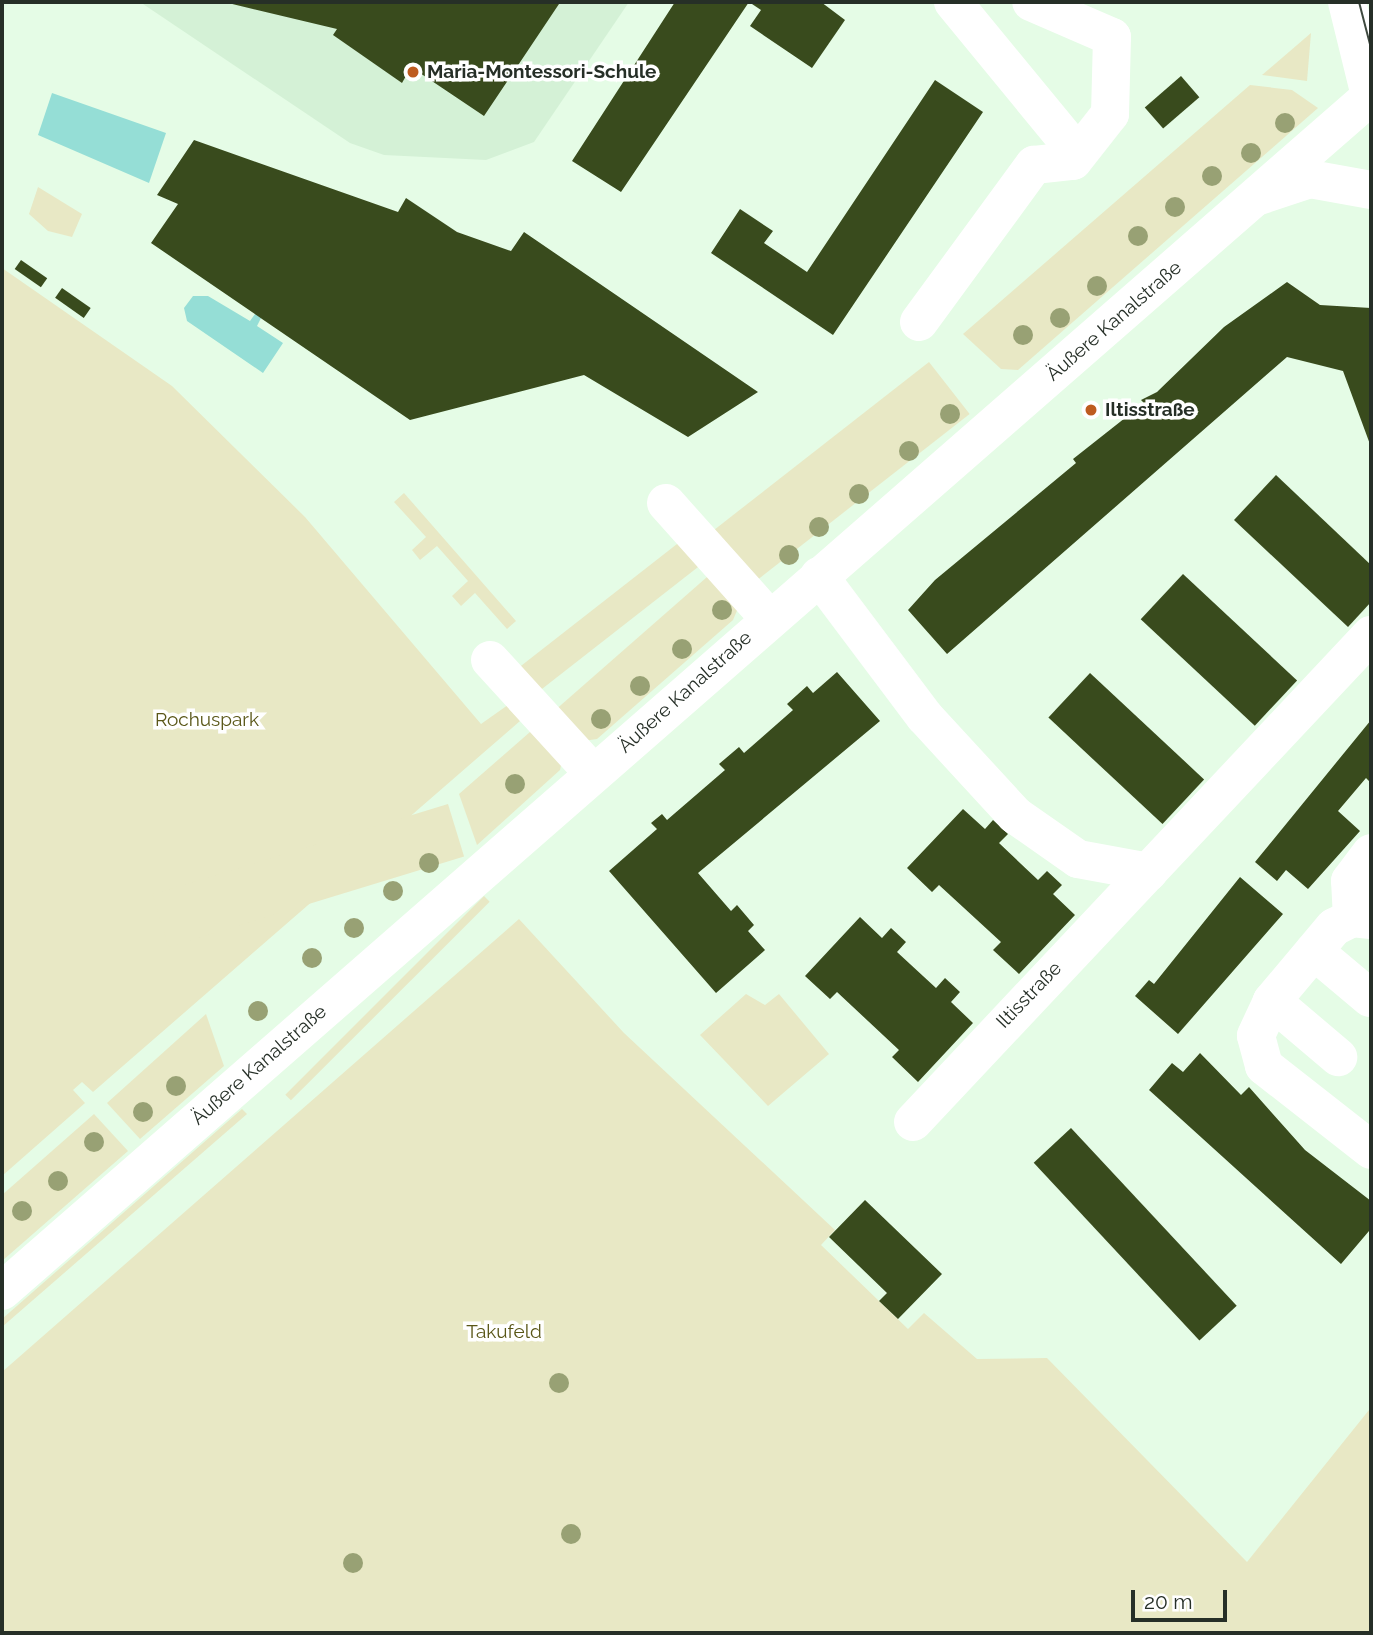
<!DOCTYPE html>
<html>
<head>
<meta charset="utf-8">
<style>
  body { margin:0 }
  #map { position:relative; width:1373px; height:1635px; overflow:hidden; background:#e5fce6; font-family:Raleway,sans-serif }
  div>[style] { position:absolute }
  .built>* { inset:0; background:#d4f1d6 }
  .green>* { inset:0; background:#e8e8c5; transform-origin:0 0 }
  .water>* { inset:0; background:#95ded6 }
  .building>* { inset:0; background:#394b1d; transform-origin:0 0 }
  .minor>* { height:38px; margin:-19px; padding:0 19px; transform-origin:19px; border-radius:19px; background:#fff }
  .major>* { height:38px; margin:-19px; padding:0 19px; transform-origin:19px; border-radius:19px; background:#fff }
  .tram>* { height:2px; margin:-1px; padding:0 1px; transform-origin:1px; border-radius:1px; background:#3e493f }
  .trees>* { width:20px; height:20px; margin:-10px; border-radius:50%; background:#98a174 }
  .dots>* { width:19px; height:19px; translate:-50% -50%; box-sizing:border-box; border:4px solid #fff; border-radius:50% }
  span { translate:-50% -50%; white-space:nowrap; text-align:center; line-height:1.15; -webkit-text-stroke:7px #fff; paint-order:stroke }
  .poi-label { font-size:19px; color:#262f27; font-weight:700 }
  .left { translate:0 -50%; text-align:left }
  .street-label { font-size:19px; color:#262f27 }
  .park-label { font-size:19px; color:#595617 }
  .frame { position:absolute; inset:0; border:4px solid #262f27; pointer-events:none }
  .scale { position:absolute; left:1131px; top:1590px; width:96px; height:32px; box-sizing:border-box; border:4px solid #262f27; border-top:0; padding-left:9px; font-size:21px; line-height:24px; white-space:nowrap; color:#262f27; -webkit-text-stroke:5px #fff; paint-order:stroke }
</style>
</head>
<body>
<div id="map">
  <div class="built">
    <i style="clip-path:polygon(140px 2px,629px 2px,534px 142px,486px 160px,384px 155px,350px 143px)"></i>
  </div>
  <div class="green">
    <i style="clip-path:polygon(1311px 33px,1307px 81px,1262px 75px)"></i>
    <i style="clip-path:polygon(1250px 85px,1292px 90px,1318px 108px,1018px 370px,1001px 369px,963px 334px)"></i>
    <i style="clip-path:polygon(38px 187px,82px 214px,72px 237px,48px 231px,29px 214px)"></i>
    <i style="clip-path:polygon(2px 268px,172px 386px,305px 517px,481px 724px,515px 700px,528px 714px,93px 1092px,82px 1082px,73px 1090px,85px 1103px,2px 1176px)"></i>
    <i style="left:929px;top:362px;width:66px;height:276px;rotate:52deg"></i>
    <i style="clip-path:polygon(404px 493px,516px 621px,507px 629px,475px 593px,461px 606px,452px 596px,468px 581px,437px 546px,420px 560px,412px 550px,426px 537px,394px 502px)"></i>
    <i style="left:686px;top:537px;width:31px;height:214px;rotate:52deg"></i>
    <i style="clip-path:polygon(715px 570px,739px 606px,733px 620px,597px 739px,583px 741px,553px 712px)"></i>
    <i style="clip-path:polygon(538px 725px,562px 761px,560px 770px,477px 845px,459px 794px)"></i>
    <i style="left:448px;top:804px;width:55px;height:309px;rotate:73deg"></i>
    <i style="left:484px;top:896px;width:8px;height:281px;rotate:45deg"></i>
    <i style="clip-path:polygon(519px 919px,624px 1033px,835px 1230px,821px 1245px,908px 1329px,924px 1313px,977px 1359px,1047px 1358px,1247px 1562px,1369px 1410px,1371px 1633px,2px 1633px,2px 1372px)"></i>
    <i style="clip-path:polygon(746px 994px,765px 1005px,779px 994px,829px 1054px,768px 1106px,700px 1035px)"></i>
    <i style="clip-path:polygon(206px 1014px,224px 1066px,140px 1139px,107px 1103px)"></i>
    <i style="clip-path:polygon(242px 1109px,247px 1114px,2px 1327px,2px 1319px)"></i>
    <i style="clip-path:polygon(94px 1114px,128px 1151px,2px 1261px,2px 1195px)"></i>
  </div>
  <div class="water">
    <i style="clip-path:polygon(52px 93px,166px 133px,149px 183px,38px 135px)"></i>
    <i style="clip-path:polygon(193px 296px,208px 296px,250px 321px,255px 314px,261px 318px,257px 326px,283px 343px,263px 373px,187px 321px,184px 308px)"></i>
  </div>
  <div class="building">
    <i style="clip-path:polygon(224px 2px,556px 2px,559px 4px,484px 116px,411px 67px,402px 83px,333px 35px,337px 29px)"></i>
    <i style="clip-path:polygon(675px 2px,821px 2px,845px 20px,812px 68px,750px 26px,761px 10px,749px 2px,621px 192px,572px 161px)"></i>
    <i style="left:1181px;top:76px;width:28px;height:48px;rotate:49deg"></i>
    <i style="clip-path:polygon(935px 80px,983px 112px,833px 335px,711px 253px,740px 209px,773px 231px,764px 243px,807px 272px)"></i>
    <i style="clip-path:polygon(194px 140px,398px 212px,406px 198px,457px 232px,511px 251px,524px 232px,758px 392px,688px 437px,584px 375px,410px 420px,151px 243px,178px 204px,157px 195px)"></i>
    <i style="left:21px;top:260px;width:32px;height:11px;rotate:35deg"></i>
    <i style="clip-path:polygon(1287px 282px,1320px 305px,1371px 308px,1371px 447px,1343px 371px,1287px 357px,947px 654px,908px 610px,935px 580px,1076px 463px,1073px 459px,1144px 403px,1141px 400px,1157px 392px,1224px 327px)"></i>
    <i style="left:62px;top:288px;width:35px;height:12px;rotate:35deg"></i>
    <i style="clip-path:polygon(1276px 475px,1371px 565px,1371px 602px,1348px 627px,1234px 520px)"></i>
    <i style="left:1183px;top:574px;width:156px;height:62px;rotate:43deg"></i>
    <i style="clip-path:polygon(837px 672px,880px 721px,698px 873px,731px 911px,737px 905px,754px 925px,748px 931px,765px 950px,716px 993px,609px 871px,657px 829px,651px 823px,662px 814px,667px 820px,725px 770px,719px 764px,739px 747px,744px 753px,793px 710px,787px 704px,807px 686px,813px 693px)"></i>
    <i style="left:1090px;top:673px;width:156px;height:61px;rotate:43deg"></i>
    <i style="clip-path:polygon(1371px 720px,1371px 783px,1366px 778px,1338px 811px,1360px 831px,1308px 889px,1286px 870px,1277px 881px,1255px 862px)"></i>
    <i style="clip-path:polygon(963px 809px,985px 829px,993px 820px,1008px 834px,999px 843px,1038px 880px,1047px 871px,1062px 885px,1053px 894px,1075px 915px,1019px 974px,993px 950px,1001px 942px,939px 885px,932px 892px,907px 868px)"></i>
    <i style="clip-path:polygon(1240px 877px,1283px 914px,1178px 1034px,1135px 996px,1149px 980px,1154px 984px)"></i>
    <i style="clip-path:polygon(860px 917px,882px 938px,891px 928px,906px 942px,897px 952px,936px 988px,945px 978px,960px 992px,951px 1002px,973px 1023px,918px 1082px,892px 1057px,899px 1050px,837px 992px,830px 999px,805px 976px)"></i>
    <i style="clip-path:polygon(1200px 1053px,1241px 1095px,1249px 1087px,1305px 1150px,1371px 1201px,1369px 1231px,1341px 1264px,1149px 1090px,1172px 1063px,1183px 1072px)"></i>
    <i style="left:1071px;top:1128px;width:243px;height:51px;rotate:47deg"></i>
    <i style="clip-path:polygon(865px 1200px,942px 1274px,898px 1319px,879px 1301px,887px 1293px,829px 1237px)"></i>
  </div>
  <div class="minor">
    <i style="left:953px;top:2px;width:173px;rotate:50.6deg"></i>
    <i style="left:1347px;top:2px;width:101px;rotate:76.2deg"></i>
    <i style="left:1256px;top:197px;width:57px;rotate:-18.4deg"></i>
    <i style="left:1310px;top:179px;width:62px;rotate:10.2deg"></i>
    <i style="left:919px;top:322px;width:195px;rotate:-53.8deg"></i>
    <i style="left:1034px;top:165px;width:39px;rotate:-6deg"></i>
    <i style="left:1073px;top:161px;width:60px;rotate:-51.8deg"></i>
    <i style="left:1110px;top:114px;width:77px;rotate:-88.5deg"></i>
    <i style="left:1112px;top:37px;width:88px;rotate:-156.6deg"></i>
    <i style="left:666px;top:503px;width:153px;rotate:48.2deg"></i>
    <i style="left:819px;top:576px;width:176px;rotate:53.1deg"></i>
    <i style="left:925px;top:717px;width:133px;rotate:47.4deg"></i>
    <i style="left:1015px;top:815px;width:77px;rotate:34.9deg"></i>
    <i style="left:1078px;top:859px;width:72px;rotate:10.4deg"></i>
    <i style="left:490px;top:660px;width:154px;rotate:47.6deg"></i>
    <i style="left:1352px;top:918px;width:37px;rotate:-93deg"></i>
    <i style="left:1350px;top:881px;width:35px;rotate:-53deg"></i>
    <i style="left:1371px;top:920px;width:19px;rotate:-174deg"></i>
    <i style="left:1352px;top:918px;width:20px;rotate:153deg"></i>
    <i style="left:1334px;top:927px;width:97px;rotate:130deg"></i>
    <i style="left:1272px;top:1001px;width:38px;rotate:115deg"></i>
    <i style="left:1256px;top:1036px;width:31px;rotate:75deg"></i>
    <i style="left:1264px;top:1066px;width:136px;rotate:38.1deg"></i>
    <i style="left:1314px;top:951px;width:73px;rotate:40deg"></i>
    <i style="left:1272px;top:1001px;width:87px;rotate:40.3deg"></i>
    <i style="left:913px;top:1122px;width:669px;rotate:-46.76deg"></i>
  </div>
  <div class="major">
    <i style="left:2px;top:1291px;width:1817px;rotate:-41.12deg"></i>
  </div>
  <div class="tram">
    <i style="left:1359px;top:2px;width:48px;rotate:75.4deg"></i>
  </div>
  <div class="trees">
    <i style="left:1285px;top:123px"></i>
    <i style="left:1251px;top:153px"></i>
    <i style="left:1212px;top:176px"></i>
    <i style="left:1175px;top:207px"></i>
    <i style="left:1138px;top:236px"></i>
    <i style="left:1097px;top:286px"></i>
    <i style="left:1060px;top:318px"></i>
    <i style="left:1023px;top:335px"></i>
    <i style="left:950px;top:414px"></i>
    <i style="left:909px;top:451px"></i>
    <i style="left:859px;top:494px"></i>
    <i style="left:819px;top:527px"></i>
    <i style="left:789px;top:555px"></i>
    <i style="left:722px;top:610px"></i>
    <i style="left:682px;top:649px"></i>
    <i style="left:640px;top:686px"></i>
    <i style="left:601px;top:719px"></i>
    <i style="left:515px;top:784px"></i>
    <i style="left:429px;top:863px"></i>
    <i style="left:393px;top:891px"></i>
    <i style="left:354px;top:928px"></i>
    <i style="left:312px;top:958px"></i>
    <i style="left:258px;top:1011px"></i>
    <i style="left:176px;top:1086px"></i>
    <i style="left:143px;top:1112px"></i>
    <i style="left:94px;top:1142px"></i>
    <i style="left:58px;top:1181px"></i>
    <i style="left:22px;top:1211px"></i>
    <i style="left:559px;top:1383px"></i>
    <i style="left:571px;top:1534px"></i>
    <i style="left:353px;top:1563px"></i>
  </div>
  <div class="dots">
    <i style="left:413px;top:72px;background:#bd5b1f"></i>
    <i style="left:1091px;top:410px;background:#bd5b1f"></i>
  </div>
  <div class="poi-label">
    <span class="left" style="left:427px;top:72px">Maria-Montessori-Schule</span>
    <span class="left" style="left:1105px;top:410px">Iltisstraße</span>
  </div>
  <div class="street-label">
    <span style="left:1114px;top:321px;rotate:-41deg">Äußere Kanalstraße</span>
    <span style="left:685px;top:692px;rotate:-42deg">Äußere Kanalstraße</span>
    <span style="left:1029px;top:995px;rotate:-46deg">Iltisstraße</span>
    <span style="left:259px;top:1065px;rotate:-41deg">Äußere Kanalstraße</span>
  </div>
  <div class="park-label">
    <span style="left:207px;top:720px">Rochuspark</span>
    <span style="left:504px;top:1332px">Takufeld</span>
  </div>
  <div class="frame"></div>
  <div class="scale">20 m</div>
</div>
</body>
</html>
